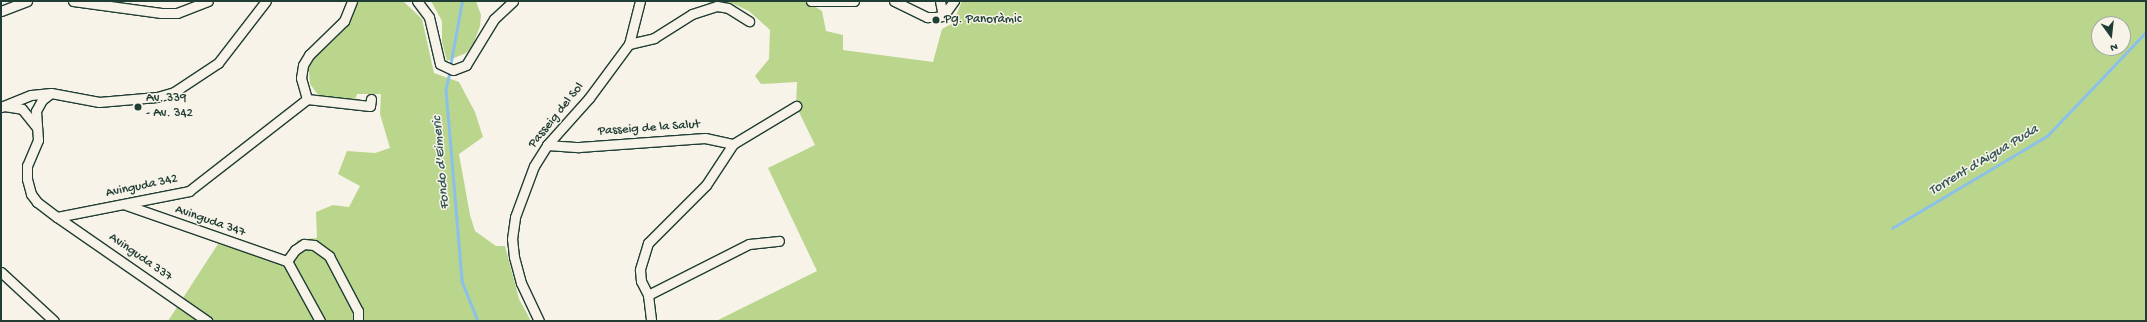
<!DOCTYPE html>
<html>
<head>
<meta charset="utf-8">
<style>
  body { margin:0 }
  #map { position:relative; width:2147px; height:322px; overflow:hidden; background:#f7f3e8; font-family:"Gochi Hand",sans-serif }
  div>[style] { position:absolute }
  .green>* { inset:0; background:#bad68d }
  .stream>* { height:2.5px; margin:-1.25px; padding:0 1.25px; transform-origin:1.25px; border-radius:1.25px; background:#8bc1e9 }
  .roads { filter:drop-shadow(1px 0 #1f3d34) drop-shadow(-1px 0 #1f3d34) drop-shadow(0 1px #1f3d34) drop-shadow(0 -1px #1f3d34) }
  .minor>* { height:9px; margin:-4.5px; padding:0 4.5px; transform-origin:4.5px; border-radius:4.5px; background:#f7f3e8 }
  .dots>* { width:11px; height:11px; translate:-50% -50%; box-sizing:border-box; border:2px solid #f7f3e8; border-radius:50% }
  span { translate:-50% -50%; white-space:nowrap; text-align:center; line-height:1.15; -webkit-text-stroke:3px #f7f3e8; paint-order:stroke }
  .poi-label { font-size:13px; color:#1f3d34 }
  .left { translate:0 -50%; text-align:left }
  .street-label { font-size:13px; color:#1f3d34 }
  .water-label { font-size:14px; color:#355758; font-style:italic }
  .frame { position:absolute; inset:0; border:2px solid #1f3d34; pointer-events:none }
  .north { position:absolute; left:2091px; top:16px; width:40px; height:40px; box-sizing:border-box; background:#f7f3e8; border:1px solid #a1aaa0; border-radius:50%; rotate:165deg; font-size:11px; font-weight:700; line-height:16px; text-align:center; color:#1f3d34 }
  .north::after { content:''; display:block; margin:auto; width:14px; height:18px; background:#1f3d34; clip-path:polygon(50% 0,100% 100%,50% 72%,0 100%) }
</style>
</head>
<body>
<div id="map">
  <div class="green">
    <i style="clip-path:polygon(357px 1px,403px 1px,422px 19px,434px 73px,459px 82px,475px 112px,483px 137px,459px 154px,470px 215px,475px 231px,496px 246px,505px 246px,519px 299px,531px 321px,168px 321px,218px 244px,280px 262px,298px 240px,317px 238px,316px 212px,333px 205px,349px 207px,360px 186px,338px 174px,347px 151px,375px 153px,390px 148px,380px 114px,381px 94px,357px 94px,355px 100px,318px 95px,310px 84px,308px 62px,336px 38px,351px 21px)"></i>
    <i style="clip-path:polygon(431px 1px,476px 1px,481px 15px,480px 26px,473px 45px,466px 53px,447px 61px,442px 42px,442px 21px)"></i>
    <i style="clip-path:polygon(evenodd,708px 1px,806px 1px,822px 11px,826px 31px,843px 35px,843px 50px,933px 62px,942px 29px,953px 23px,962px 1px,2146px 1px,2146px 321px,716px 321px,817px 271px,768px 168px,815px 145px,796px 106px,797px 82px,761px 84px,755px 76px,769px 59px,770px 30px,749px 11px,731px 3px,709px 4px,708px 1px,2099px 24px,2123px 24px,2123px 48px,2099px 48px,2099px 24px)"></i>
  </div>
  <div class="stream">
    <i style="left:450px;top:67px;width:67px;rotate:-79.7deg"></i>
    <i style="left:450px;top:72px;width:17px;rotate:103deg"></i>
    <i style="left:446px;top:89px;width:193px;rotate:85.2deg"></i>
    <i style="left:462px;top:281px;width:43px;rotate:68.2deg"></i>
    <i style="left:1892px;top:228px;width:180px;rotate:-30.7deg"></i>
    <i style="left:2047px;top:136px;width:144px;rotate:-46.4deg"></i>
  </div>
  <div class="roads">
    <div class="minor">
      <i style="left:73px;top:1px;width:89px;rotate:7.8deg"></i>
      <i style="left:161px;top:13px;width:16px"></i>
      <i style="left:177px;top:13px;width:33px;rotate:-21deg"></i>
      <i style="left:417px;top:1px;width:20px;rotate:53deg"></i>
      <i style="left:429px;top:17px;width:48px;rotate:76.8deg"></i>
      <i style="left:440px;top:64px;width:14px;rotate:25deg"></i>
      <i style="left:453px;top:70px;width:14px;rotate:-21deg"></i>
      <i style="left:466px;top:65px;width:54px;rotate:-58.7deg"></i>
      <i style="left:494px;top:19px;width:26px;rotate:-43deg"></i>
      <i style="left:811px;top:1px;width:43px"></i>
      <i style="left:894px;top:1px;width:37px;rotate:26deg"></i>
      <i style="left:927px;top:17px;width:8px"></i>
      <i style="left:935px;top:17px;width:8px;rotate:-7deg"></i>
      <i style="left:943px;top:16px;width:19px;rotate:-54deg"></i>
      <i style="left:940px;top:1px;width:15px;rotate:79deg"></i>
      <i style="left:1px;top:11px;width:28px;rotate:-21deg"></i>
      <i style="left:629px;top:44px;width:26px;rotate:-13deg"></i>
      <i style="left:654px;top:38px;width:45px;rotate:-32.3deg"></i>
      <i style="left:692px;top:14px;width:26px;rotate:-18deg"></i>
      <i style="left:717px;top:6px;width:11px;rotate:10deg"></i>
      <i style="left:728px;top:8px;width:25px;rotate:32deg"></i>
      <i style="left:51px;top:93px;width:11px;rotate:142deg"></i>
      <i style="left:42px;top:100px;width:13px;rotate:119deg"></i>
      <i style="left:36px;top:111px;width:29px;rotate:86deg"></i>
      <i style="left:38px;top:140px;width:28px;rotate:113deg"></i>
      <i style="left:27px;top:166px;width:13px;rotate:90deg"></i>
      <i style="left:27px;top:179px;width:16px;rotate:75deg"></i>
      <i style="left:31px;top:194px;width:10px;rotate:53deg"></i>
      <i style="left:37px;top:202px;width:25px;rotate:37deg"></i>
      <i style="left:57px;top:217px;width:135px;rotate:-11.1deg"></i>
      <i style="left:189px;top:191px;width:150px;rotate:-37.9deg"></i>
      <i style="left:307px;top:99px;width:22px;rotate:-106deg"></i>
      <i style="left:301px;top:78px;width:13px;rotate:-81deg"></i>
      <i style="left:303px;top:65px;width:12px;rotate:-59deg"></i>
      <i style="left:309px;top:55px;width:49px;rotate:-44.2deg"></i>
      <i style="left:344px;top:21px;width:22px;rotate:-68deg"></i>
      <i style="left:307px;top:99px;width:63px;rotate:6.3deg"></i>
      <i style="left:370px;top:106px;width:7px;rotate:-82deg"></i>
      <i style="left:4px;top:106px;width:18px;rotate:9deg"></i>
      <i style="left:22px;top:109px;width:22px;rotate:51deg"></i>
      <i style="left:1px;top:107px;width:32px;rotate:-22deg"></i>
      <i style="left:31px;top:95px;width:20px;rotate:-6deg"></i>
      <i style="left:51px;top:93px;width:49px;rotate:10.6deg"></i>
      <i style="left:99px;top:102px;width:58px;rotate:-4.9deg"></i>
      <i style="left:157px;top:97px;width:18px;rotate:-16deg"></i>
      <i style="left:174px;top:92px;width:53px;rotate:-33.4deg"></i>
      <i style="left:218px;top:63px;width:78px;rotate:-52.3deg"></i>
      <i style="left:733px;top:144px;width:74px;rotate:-31.1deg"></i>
      <i style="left:547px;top:145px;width:32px;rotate:4deg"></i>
      <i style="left:579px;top:147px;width:126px;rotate:-4.1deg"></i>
      <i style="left:705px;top:138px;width:29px;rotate:12deg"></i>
      <i style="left:733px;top:144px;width:49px;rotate:123.4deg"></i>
      <i style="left:706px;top:185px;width:82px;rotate:135deg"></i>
      <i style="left:648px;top:243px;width:28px;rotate:107deg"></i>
      <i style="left:640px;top:270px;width:11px;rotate:85deg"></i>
      <i style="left:641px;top:281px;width:16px;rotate:63deg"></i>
      <i style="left:648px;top:295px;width:26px;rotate:83deg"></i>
      <i style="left:126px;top:205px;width:170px;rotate:19.2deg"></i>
      <i style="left:57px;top:217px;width:183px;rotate:34.7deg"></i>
      <i style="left:1px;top:272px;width:72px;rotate:42.8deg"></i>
      <i style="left:648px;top:295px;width:113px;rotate:-26.8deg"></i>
      <i style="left:749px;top:244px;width:30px;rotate:-6deg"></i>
      <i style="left:320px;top:321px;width:68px;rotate:-118.8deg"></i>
      <i style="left:287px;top:261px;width:14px;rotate:-54deg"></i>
      <i style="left:295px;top:250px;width:11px;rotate:-34deg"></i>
      <i style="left:304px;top:244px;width:10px;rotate:6deg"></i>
      <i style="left:314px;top:245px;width:19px;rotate:36deg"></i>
      <i style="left:329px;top:256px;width:62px;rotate:62.2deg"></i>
      <i style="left:358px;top:311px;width:10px;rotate:90deg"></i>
      <i style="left:539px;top:321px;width:42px;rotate:-115.3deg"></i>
      <i style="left:521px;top:283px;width:27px;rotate:-105deg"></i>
      <i style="left:514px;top:257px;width:18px;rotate:-96deg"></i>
      <i style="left:512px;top:239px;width:22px;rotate:-82deg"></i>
      <i style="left:515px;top:217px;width:54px;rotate:-69.6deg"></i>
      <i style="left:534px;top:166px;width:25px;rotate:-58deg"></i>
      <i style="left:547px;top:145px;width:63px;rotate:-48.2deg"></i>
      <i style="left:589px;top:98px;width:67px;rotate:-53.5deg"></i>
      <i style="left:629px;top:44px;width:44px;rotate:-75.7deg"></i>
    </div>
  </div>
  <div class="dots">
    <i style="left:936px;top:20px;background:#1f3d34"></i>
    <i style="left:138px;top:107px;background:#1f3d34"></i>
  </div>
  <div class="poi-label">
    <span class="left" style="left:944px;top:20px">Pg. Panoràmic</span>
    <span class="left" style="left:146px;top:107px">Av. 339<br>- Av. 342</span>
  </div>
  <div class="street-label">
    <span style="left:557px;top:116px;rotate:-51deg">Passeig del Sol</span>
    <span style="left:649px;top:129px;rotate:-4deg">Passeig de la Salut</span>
    <span style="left:142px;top:187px;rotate:-12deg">Avinguda 342</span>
    <span style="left:210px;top:222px;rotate:19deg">Avinguda 347</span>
    <span style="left:140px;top:258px;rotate:35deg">Avinguda 337</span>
  </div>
  <div class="water-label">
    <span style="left:1984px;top:161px;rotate:-31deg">Torrent d'Aigua Puda</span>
    <span style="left:442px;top:163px;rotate:-95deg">Fondo d'Eimeric</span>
  </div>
  <div class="frame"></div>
  <div class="north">N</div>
</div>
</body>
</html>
